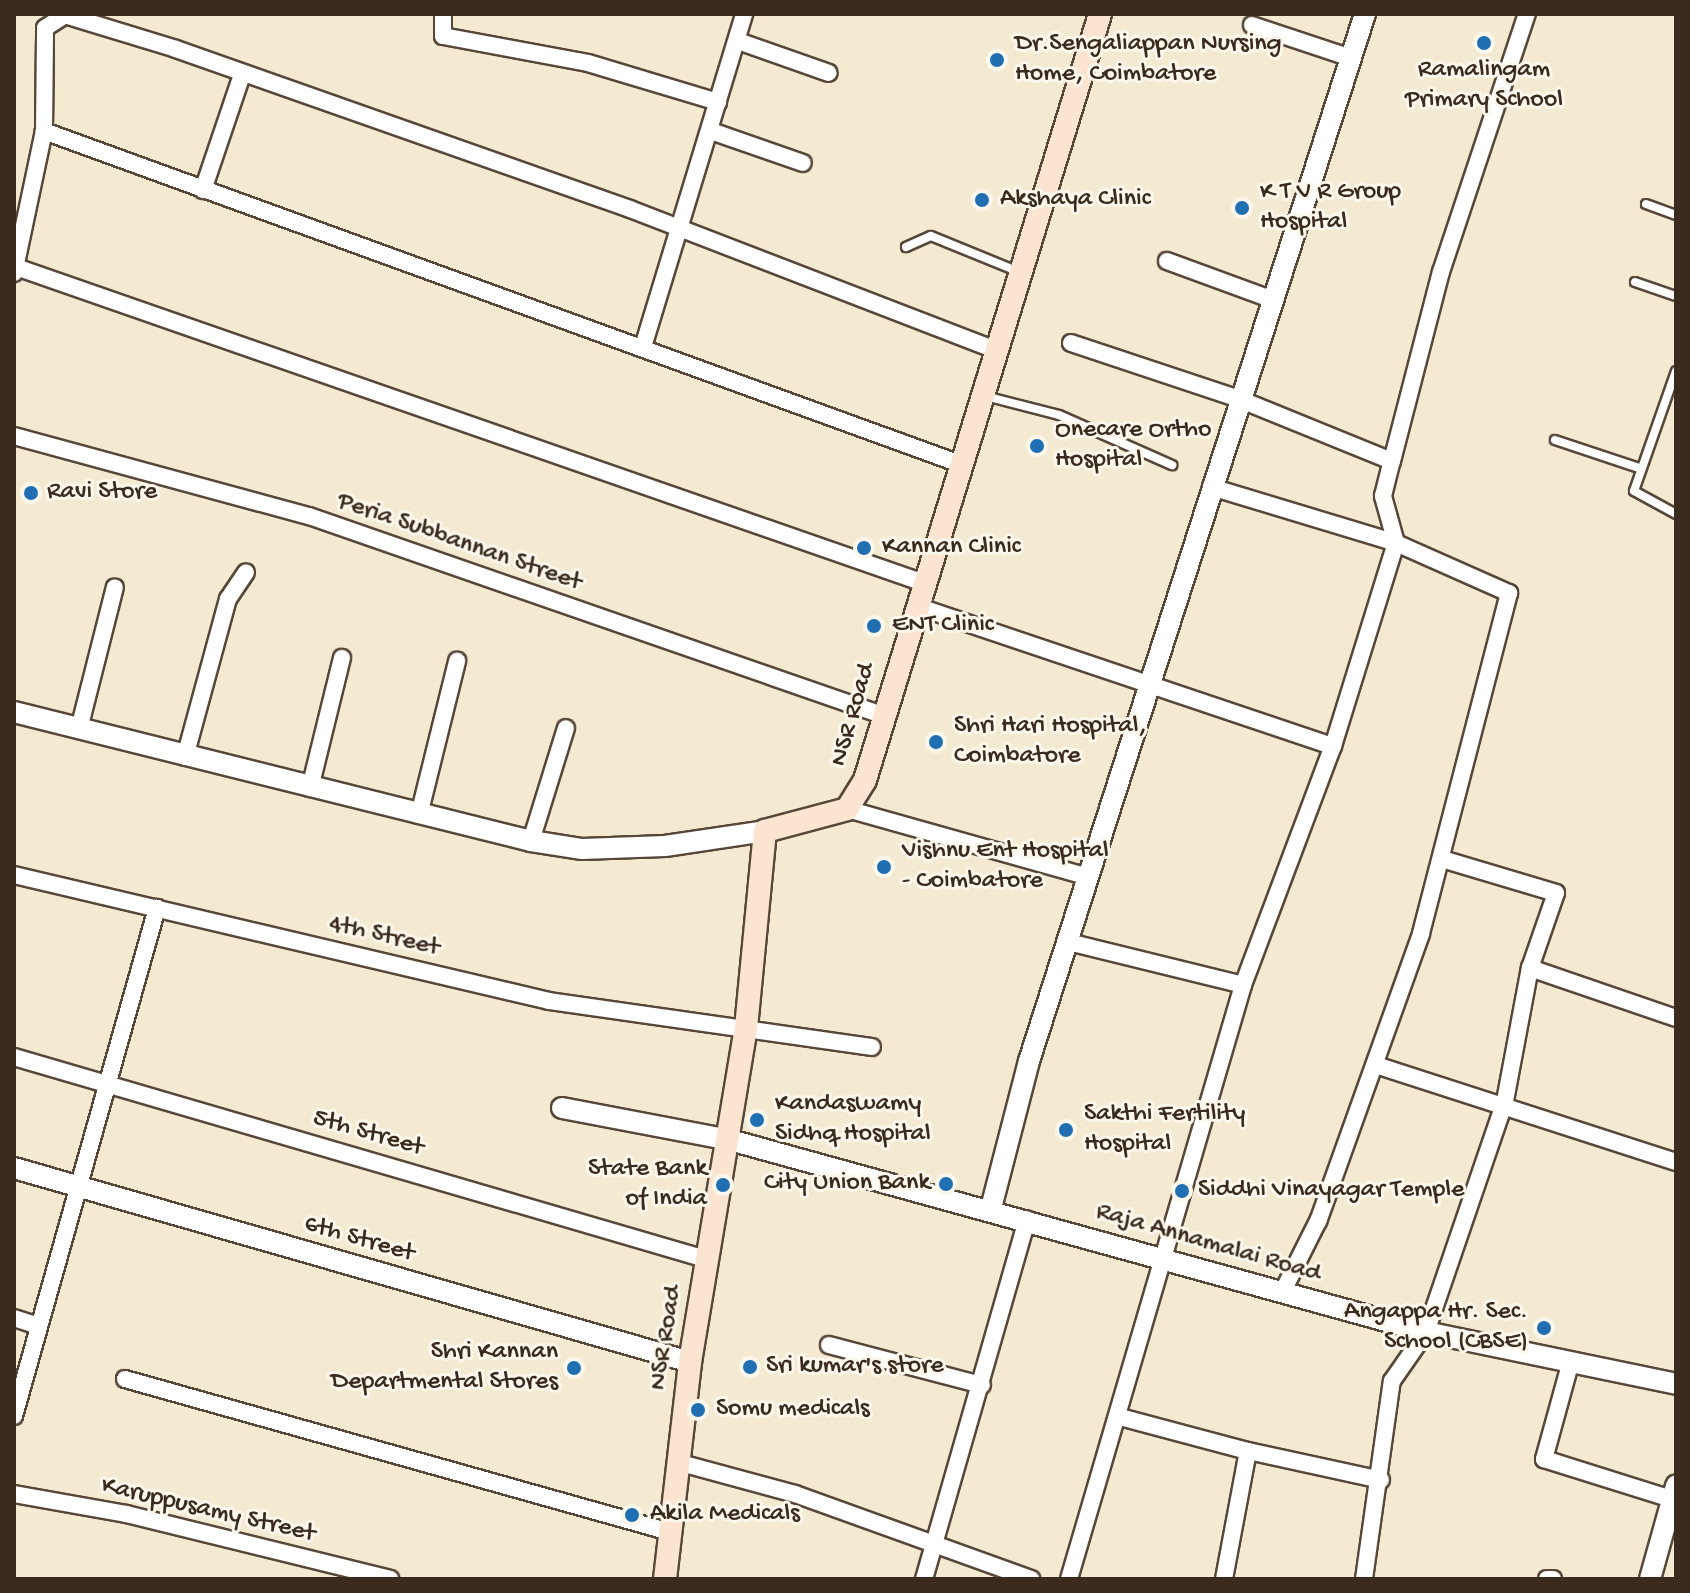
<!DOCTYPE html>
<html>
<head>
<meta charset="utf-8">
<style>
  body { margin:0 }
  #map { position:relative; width:1690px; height:1593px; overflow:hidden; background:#f4ead2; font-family:"Gochi Hand",sans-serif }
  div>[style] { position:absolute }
  .roads { filter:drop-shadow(2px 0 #574739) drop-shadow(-2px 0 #574739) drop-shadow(0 2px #574739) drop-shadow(0 -2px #574739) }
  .service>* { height:8px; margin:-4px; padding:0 4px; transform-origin:4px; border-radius:4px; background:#fff }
  .minor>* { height:16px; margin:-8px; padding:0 8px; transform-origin:8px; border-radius:8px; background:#fff }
  .tertiary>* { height:20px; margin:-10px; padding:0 10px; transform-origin:10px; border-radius:10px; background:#fff }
  .secondary>* { height:22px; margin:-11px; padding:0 11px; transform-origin:11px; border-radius:11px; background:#fce5d0 }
  .dots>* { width:22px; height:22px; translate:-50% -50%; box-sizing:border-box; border:4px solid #fbf7ec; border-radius:50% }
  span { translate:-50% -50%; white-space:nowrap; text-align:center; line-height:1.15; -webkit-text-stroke:6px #fbf7ec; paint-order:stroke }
  .poi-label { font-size:26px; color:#3b2a1e }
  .left { translate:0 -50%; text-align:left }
  .right { translate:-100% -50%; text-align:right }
  .street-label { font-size:26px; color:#3b2a1e }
  .frame { position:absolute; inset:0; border:16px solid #3b2a1e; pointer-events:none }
</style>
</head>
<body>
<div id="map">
  <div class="roads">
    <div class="service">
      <i style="left:1646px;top:204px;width:32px;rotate:20deg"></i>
      <i style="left:906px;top:247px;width:27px;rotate:-24deg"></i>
      <i style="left:931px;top:236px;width:95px;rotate:22.2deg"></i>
      <i style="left:1635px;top:282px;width:43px;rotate:18.9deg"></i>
      <i style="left:1676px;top:371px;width:127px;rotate:109.3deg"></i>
      <i style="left:1634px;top:491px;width:48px;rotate:28.7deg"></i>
      <i style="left:985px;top:396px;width:76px;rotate:14.4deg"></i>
      <i style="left:1059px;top:415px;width:124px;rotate:23.9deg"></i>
      <i style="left:1555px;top:440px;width:89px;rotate:18.4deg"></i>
    </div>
    <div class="minor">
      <i style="left:443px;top:14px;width:22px;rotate:90deg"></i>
      <i style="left:443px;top:36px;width:147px;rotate:10.5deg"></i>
      <i style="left:588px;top:63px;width:136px;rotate:16.7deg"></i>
      <i style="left:1252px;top:25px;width:104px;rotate:18.4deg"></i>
      <i style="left:738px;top:41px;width:96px;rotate:19.4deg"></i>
      <i style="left:711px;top:131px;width:97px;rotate:19.2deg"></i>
      <i style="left:203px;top:190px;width:118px;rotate:-71.3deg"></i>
      <i style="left:1167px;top:261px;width:111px;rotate:20.1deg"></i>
      <i style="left:16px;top:267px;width:961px;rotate:19.19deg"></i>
      <i style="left:14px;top:273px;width:145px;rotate:-78.1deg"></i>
      <i style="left:1071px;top:343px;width:177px;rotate:18.4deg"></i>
      <i style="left:1239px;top:399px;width:165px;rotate:22.1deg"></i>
      <i style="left:643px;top:347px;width:348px;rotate:-73.1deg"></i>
      <i style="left:14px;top:436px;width:306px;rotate:15.2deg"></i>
      <i style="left:309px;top:516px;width:607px;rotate:19.15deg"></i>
      <i style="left:963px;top:465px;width:978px;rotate:-160.03deg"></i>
      <i style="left:44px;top:131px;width:103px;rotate:-89.4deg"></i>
      <i style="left:45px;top:28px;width:24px;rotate:-33deg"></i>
      <i style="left:65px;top:15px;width:116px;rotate:17deg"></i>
      <i style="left:176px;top:49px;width:481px;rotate:19.4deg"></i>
      <i style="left:630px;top:209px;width:388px;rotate:21.1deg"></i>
      <i style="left:1211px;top:487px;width:193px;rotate:16.8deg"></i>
      <i style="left:1396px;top:543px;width:124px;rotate:23.9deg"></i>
      <i style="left:1509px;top:593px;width:352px;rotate:104.5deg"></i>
      <i style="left:1421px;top:934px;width:305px;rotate:109.7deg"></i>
      <i style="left:1318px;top:1221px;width:78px;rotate:116.6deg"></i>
      <i style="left:916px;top:606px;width:440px;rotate:18.6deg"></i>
      <i style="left:79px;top:729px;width:146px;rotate:-75.8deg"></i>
      <i style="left:185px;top:757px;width:164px;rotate:-74.8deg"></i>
      <i style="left:228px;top:599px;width:32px;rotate:-56deg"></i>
      <i style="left:310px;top:788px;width:134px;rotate:-76.2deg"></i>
      <i style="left:847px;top:809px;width:251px;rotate:15.7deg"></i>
      <i style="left:419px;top:815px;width:159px;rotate:-76.1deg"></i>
      <i style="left:531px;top:841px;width:118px;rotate:-72.8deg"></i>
      <i style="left:1442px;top:859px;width:119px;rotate:16.6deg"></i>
      <i style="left:1556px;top:893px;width:79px;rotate:109.1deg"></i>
      <i style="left:14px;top:875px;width:550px;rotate:13.25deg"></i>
      <i style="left:549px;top:1001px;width:326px;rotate:8.1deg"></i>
      <i style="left:1068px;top:942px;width:180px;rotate:13.8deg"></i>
      <i style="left:14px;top:1057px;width:724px;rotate:16.28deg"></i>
      <i style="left:1376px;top:1065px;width:315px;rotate:17.9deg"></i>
      <i style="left:14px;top:1318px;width:25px;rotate:18deg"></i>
      <i style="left:829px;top:1345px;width:158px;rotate:14.7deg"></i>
      <i style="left:1571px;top:1361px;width:102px;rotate:105.4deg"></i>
      <i style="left:1544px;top:1459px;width:134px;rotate:17.4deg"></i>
      <i style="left:125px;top:1379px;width:566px;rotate:15.68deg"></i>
      <i style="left:14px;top:1416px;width:528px;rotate:-74.28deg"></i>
      <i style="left:1120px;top:1417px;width:132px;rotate:14.9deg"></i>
      <i style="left:677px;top:1462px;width:122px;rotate:15.2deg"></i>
      <i style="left:795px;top:1494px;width:251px;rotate:19.8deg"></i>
      <i style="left:14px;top:1494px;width:114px;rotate:10.1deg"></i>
      <i style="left:126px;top:1514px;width:272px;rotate:13.8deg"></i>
      <i style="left:924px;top:1579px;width:374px;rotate:-74deg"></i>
      <i style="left:1069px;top:1579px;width:619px;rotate:-73.67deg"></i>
      <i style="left:1243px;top:985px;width:255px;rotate:-69.4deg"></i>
      <i style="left:1333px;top:746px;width:213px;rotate:-72.8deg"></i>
      <i style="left:1396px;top:543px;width:49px;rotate:-105.5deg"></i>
      <i style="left:1383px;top:496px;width:36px;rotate:-76deg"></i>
      <i style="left:1392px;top:461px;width:195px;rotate:-75.5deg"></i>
      <i style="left:1441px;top:272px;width:272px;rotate:-71.6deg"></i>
      <i style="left:1224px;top:1579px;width:130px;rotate:-79.4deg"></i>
      <i style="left:1248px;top:1451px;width:136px;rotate:12.3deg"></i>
      <i style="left:1364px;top:1579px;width:200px;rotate:-82deg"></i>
      <i style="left:1392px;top:1381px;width:60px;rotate:-55.2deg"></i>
      <i style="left:1426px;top:1332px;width:244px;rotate:-71.1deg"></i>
      <i style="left:1505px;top:1101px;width:135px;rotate:-79.4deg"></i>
      <i style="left:1530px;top:968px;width:154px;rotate:18.9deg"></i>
      <i style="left:1547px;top:1579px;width:6px"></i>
    </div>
    <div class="tertiary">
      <i style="left:14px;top:712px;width:533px;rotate:14.01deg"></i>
      <i style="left:531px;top:841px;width:52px;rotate:8.9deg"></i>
      <i style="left:582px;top:849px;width:83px;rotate:-2.1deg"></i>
      <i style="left:665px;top:846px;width:101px;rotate:-8.5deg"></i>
      <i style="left:562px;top:1108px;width:171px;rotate:10.8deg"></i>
      <i style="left:730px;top:1140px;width:722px;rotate:15.42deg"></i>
      <i style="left:1426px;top:1332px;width:255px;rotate:11.7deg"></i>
      <i style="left:14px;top:1168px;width:703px;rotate:16.01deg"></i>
      <i style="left:991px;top:1208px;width:152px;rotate:-75.5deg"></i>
      <i style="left:1029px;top:1061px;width:1100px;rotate:-72.21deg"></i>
      <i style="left:1650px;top:1579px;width:97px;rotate:-74.4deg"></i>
    </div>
    <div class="secondary">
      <i style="left:665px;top:1579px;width:218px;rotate:-83.4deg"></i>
      <i style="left:690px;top:1362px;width:339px;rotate:-80.5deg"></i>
      <i style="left:746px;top:1028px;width:198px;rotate:-84.5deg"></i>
      <i style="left:765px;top:831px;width:85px;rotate:-15deg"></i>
      <i style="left:847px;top:809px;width:34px;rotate:-58deg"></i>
      <i style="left:865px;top:780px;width:801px;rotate:-72.94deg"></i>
    </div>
  </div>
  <div class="dots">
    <i style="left:1484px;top:43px;background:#1f6fb2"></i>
    <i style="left:997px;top:60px;background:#1f6fb2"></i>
    <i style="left:982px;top:200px;background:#1f6fb2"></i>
    <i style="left:1242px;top:208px;background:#1f6fb2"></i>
    <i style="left:1037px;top:446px;background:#1f6fb2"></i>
    <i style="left:31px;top:493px;background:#1f6fb2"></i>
    <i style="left:864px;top:548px;background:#1f6fb2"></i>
    <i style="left:874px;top:626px;background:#1f6fb2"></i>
    <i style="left:936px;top:742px;background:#1f6fb2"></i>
    <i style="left:884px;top:867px;background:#1f6fb2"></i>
    <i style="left:757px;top:1120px;background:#1f6fb2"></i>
    <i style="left:1066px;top:1130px;background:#1f6fb2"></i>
    <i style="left:946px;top:1184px;background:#1f6fb2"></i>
    <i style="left:723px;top:1185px;background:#1f6fb2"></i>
    <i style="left:1182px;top:1191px;background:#1f6fb2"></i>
    <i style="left:1544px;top:1328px;background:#1f6fb2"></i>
    <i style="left:750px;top:1367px;background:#1f6fb2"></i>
    <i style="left:574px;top:1368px;background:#1f6fb2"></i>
    <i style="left:698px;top:1410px;background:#1f6fb2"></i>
    <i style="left:632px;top:1515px;background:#1f6fb2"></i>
  </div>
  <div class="poi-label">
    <span class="left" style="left:1015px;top:60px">Dr.Sengaliappan Nursing<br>Home, Coimbatore</span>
    <span style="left:1484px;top:86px">Ramalingam<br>Primary School</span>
    <span class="left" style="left:1260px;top:208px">K T V R Group<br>Hospital</span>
    <span class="left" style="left:1000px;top:200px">Akshaya Clinic</span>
    <span class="left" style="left:1055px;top:446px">Onecare Ortho<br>Hospital</span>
    <span class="left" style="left:47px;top:493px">Ravi Store</span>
    <span class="left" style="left:882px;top:548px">Kannan Clinic</span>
    <span class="left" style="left:892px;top:626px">ENT Clinic</span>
    <span class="left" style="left:954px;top:742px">Shri Hari Hospital,<br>Coimbatore</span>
    <span class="left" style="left:902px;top:867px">Vishnu Ent Hospital<br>- Coimbatore</span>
    <span class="left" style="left:775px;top:1120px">Kandaswamy<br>Sidhq Hospital</span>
    <span class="left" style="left:1084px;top:1130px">Sakthi Fertility<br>Hospital</span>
    <span class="right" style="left:707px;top:1185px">State Bank<br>of India</span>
    <span class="right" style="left:930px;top:1184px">City Union Bank</span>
    <span class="left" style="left:1198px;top:1191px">Siddhi Vinayagar Temple</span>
    <span class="right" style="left:1528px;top:1328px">Angappa Hr. Sec.<br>School (CBSE)</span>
    <span class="right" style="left:558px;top:1368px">Shri Kannan<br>Departmental Stores</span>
    <span class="left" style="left:766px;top:1367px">Sri kumar's store</span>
    <span class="left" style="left:716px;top:1410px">Somu medicals</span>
    <span class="left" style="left:650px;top:1515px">Akila Medicals</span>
  </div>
  <div class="street-label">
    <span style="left:459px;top:543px;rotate:19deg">Peria Subbannan Street</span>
    <span style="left:854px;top:715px;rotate:-74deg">NSR Road</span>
    <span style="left:384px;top:937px;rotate:13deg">4th Street</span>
    <span style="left:368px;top:1134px;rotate:16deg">5th Street</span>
    <span style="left:359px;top:1240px;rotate:16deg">6th Street</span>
    <span style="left:1208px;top:1244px;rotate:16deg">Raja Annamalai Road</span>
    <span style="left:667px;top:1338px;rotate:-81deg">NSR Road</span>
    <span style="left:208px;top:1511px;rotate:13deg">Karuppusamy Street</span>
  </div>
  <div class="frame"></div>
</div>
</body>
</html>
